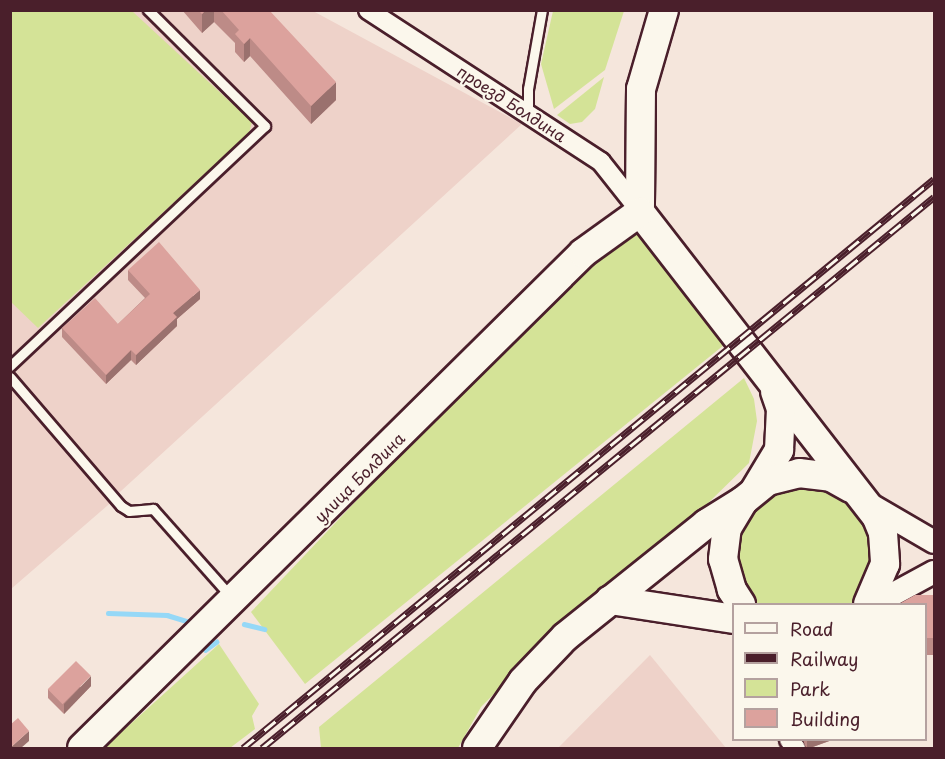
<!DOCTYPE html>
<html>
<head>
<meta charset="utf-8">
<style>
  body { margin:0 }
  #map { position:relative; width:945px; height:759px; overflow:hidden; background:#f5e6dc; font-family:"Playpen Sans",sans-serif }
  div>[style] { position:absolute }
  .built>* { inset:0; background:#eed2c9 }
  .green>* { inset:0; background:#d4e397 }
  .stream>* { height:4.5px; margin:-2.25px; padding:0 2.25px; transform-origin:2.25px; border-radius:2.25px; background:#95d8f7 }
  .roads { filter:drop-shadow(2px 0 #4a1f2b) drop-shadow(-2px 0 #4a1f2b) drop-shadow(0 2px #4a1f2b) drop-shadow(0 -2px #4a1f2b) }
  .service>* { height:9px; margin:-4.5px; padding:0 4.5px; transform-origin:4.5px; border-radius:4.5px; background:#fbf7ec }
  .minor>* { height:18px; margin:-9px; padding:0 9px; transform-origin:9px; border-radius:9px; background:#fbf7ec }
  .tertiary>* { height:22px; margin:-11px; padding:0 11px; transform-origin:11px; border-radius:11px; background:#fbf7ec }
  .primary>* { height:28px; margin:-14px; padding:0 14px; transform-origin:14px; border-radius:14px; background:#fbf7ec }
  .rail>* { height:7px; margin-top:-3.5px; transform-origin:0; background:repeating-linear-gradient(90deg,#fbf7ec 0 14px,#4a1f2b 0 28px); box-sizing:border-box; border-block:2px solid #4a1f2b }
  .wall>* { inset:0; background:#bd8b87 }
  .shaded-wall>* { inset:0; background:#9a716e }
  .building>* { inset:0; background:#dca29d; transform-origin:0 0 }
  span { translate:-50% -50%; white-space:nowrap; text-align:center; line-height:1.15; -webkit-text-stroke:4.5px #fbf7ec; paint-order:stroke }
  .street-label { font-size:16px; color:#4a1f2b }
  .frame { position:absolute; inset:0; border:12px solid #4a1f2b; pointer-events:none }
  .legend { position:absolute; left:732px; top:603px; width:195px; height:138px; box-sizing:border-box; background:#fbf7ec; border:2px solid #b4a19f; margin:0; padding:8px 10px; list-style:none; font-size:18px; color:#4a1f2b }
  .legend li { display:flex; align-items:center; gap:12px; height:30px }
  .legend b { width:30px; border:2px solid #b4a19f }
</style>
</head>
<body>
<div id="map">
  <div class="built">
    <i style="clip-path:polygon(11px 11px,313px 11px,522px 124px,109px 502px,115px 499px,11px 589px)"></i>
    <i style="clip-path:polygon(650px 655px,726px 748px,558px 748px)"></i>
  </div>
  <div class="green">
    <i style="clip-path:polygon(10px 11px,132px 11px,252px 122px,249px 133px,38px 328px,11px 302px)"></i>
    <i style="clip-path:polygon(553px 11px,624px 11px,605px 70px,554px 109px,541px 64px)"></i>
    <i style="clip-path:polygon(604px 77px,595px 109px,582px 122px,570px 124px,557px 115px)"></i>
    <i style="clip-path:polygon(640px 220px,724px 345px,305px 684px,251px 612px,587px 257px)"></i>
    <i style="clip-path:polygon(744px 378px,754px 399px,757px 421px,749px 463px,700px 511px,576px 611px,481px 707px,458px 748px,321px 748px,319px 727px)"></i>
    <i style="clip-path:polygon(786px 485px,827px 486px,861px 510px,876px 549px,855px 604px,755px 604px,735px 573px,742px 518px)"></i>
    <i style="clip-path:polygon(219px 644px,259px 704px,252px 716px,255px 729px,230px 748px,104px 748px)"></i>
  </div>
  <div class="stream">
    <i style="left:108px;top:613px;width:59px;rotate:1.9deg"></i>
    <i style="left:167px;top:615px;width:28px;rotate:17deg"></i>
    <i style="left:244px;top:624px;width:21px;rotate:14deg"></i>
    <i style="left:205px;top:650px;width:14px;rotate:-36deg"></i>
  </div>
  <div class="roads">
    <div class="service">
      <i style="left:528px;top:112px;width:23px;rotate:-90deg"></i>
      <i style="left:528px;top:89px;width:80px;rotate:-80deg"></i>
      <i style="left:10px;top:366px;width:350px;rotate:-43.3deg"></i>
      <i style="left:265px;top:126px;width:165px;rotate:-135.2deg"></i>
      <i style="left:10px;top:377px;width:170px;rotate:49.3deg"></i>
      <i style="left:121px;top:506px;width:9px;rotate:32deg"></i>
      <i style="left:129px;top:511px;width:24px;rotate:-5deg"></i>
      <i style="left:153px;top:509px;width:118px;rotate:48.4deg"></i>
    </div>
    <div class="minor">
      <i style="left:368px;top:10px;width:278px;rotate:33.1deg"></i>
      <i style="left:601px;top:162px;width:63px;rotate:51.5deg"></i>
      <i style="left:789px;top:740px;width:11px;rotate:49deg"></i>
    </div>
    <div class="tertiary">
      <i style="left:869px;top:504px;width:75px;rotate:30.3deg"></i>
      <i style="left:875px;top:604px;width:67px;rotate:-28.5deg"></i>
    </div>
    <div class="primary">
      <i style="left:664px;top:10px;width:82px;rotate:106.2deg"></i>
      <i style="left:641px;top:89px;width:123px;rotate:90.5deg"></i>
      <i style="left:640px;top:212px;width:387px;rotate:52.2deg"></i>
      <i style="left:877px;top:518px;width:16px;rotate:68deg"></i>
      <i style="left:883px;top:533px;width:31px;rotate:86deg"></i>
      <i style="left:885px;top:564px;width:43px;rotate:113deg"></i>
      <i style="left:755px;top:490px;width:47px;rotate:-59deg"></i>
      <i style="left:779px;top:450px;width:41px;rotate:-87.2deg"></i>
      <i style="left:781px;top:409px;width:18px;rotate:-109deg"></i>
      <i style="left:610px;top:600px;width:125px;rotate:8.7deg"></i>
      <i style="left:741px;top:604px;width:17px;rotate:-123deg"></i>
      <i style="left:732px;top:590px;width:32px;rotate:-106deg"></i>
      <i style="left:723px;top:559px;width:31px;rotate:-83deg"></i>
      <i style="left:727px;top:528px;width:31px;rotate:-59deg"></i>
      <i style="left:743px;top:501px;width:32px;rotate:-39deg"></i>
      <i style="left:768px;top:481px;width:32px;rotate:-14deg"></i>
      <i style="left:799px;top:473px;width:32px;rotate:7deg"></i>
      <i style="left:831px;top:477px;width:23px;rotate:29deg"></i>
      <i style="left:82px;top:748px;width:704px;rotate:-44.65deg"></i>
      <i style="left:583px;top:253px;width:70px;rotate:-35.7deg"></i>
      <i style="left:477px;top:748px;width:81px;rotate:-55.5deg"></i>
      <i style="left:523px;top:681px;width:61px;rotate:-46.3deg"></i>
      <i style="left:565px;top:637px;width:181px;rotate:-38.7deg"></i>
      <i style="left:706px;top:524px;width:44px;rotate:-31.9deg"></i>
    </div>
  </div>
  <div class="rail">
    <i style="left:243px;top:748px;width:895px;rotate:-39.47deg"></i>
    <i style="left:262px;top:748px;width:869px;rotate:-39.35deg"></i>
  </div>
  <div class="wall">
    <i style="clip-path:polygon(182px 10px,269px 10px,336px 100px,311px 124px,250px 56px,244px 62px,235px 52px,235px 43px,214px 22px,202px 33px)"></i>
    <i style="clip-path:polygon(128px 270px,200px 299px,177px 319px,177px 326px,136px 365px,131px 360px,106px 384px,62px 337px,62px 328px,118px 324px,145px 298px,128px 280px)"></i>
    <i style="clip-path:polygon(934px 595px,934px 655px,926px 655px,926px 604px)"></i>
    <i style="clip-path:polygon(91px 686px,64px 714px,48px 698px,48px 689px)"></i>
    <i style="clip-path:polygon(803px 740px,832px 740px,810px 748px,806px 748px)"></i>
  </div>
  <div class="shaded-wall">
    <i style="clip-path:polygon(206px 10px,214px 10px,214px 22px,202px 33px,202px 14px)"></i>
    <i style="clip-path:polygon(250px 38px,250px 56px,244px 62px,244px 44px)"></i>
    <i style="clip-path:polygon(336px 82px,336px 100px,311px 124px,311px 106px)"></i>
    <i style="clip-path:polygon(200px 290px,200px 299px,177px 319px,177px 326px,136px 365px,136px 355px,173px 313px)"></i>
    <i style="clip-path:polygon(131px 350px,131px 360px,106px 384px,106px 375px)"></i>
    <i style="clip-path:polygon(91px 676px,91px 686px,64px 714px,64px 704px)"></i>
    <i style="clip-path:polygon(29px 731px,29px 741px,21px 748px,10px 748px)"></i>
    <i style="clip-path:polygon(807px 740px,832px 740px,810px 748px,807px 748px)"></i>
  </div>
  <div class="building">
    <i style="clip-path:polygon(198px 10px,206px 10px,202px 14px)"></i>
    <i style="clip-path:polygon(221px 10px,269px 10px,336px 82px,311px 106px,250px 38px,244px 44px,235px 34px,239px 30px)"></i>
    <i style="clip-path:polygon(159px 242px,200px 290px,173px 313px,177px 317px,136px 355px,131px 350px,106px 375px,62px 328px,95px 298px,118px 324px,150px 294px,128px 270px)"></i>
    <i style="clip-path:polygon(915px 595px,934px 595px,934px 638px,926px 638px,926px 604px,899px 604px)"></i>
    <i style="left:76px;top:661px;width:21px;height:40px;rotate:45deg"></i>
    <i style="clip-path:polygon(18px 718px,29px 731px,10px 748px,10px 725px)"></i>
  </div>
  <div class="street-label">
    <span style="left:512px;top:103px;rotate:33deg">проезд Болдина</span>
    <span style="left:359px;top:477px;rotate:-45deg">улица Болдина</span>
  </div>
  <div class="frame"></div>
  <ul class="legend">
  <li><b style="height:8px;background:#fbf7ec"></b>Road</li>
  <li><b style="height:8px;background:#4a1f2b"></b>Railway</li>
  <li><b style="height:16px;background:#d4e397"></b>Park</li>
  <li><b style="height:16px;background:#dca29d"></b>Building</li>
  </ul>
</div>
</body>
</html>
